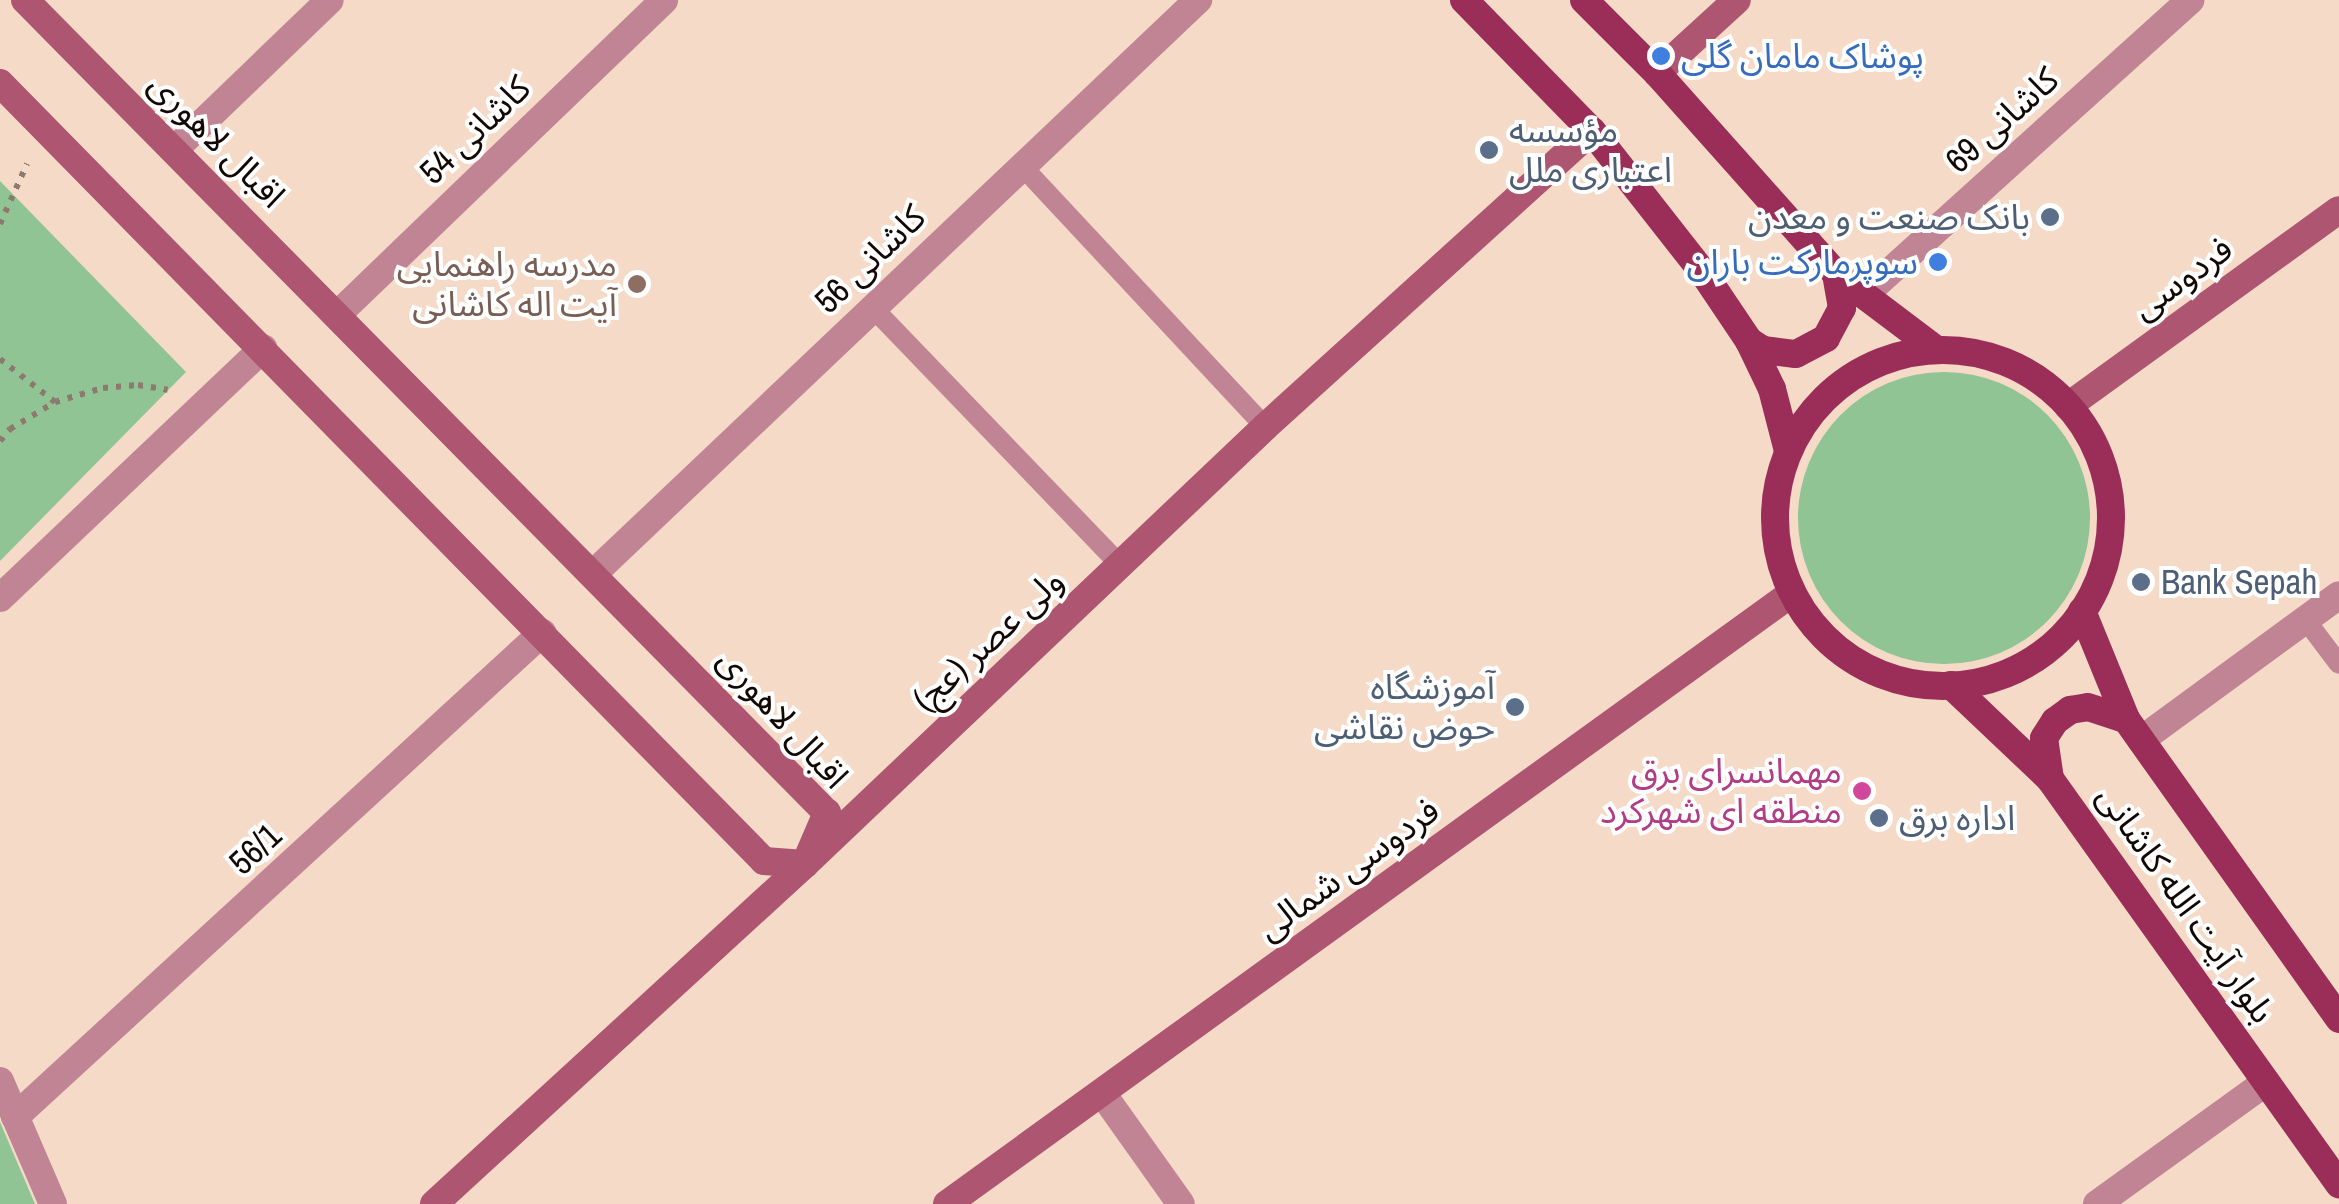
<!DOCTYPE html>
<html>
<head>
<meta charset="utf-8">
<style>
  body { margin:0 }
  #map { position:relative; width:2339px; height:1204px; overflow:hidden; background:#f5dac8; font-family:"Archivo Narrow","Noto Sans Arabic",sans-serif }
  div>[style] { position:absolute }
  .green>* { inset:0; background:#90c494 }
  .round { border-radius:50% }
  .path>* { height:6px; margin-top:-3px; transform-origin:0; background:repeating-linear-gradient(90deg,#8d7a6f 0 5px,transparent 0 13px) }
  .service>* { height:20px; margin:-10px; padding:0 10px; transform-origin:10px; border-radius:10px; background:#c18495 }
  .minor>* { height:28px; margin:-14px; padding:0 14px; transform-origin:14px; border-radius:14px; background:#c18495 }
  .secondary>* { height:28px; margin:-14px; padding:0 14px; transform-origin:14px; border-radius:14px; background:#ad5571 }
  .primary>* { height:28px; margin:-14px; padding:0 14px; transform-origin:14px; border-radius:14px; background:#9b2e58 }
  .primary>.ring { margin:-14px; padding:0; box-sizing:content-box; background:none; border:28px solid #9b2e58; border-radius:50% }
  .dots>* { width:28px; height:28px; translate:-50% -50%; box-sizing:border-box; border:5px solid #fff; border-radius:50% }
  span { translate:-50% -50%; white-space:nowrap; text-align:center; line-height:1.15; -webkit-text-stroke:8px #fff; paint-order:stroke }
  .shop-label { font-size:35px; color:#366cbe }
  .left { translate:0 -50%; text-align:left }
  .right { translate:-100% -50%; text-align:right }
  .street-label { font-size:35px; color:#120905 }
  .service-label { font-size:35px; color:#4e5e75 }
  .education-label { font-size:35px; color:#785e54 }
  .hotel-label { font-size:35px; color:#b23c85 }
</style>
</head>
<body>
<div id="map">
  <div class="green">
    <i style="clip-path:polygon(0 181px,186px 372px,0 561px)"></i>
    <i class="round" style="left:1798px;top:372px;width:292px;height:292px"></i>
    <i style="clip-path:polygon(0 1122px,35px 1204px,0 1204px)"></i>
  </div>
  <div class="path">
    <i style="left:0;top:224px;width:66px;rotate:-65.8deg"></i>
    <i style="left:0;top:359px;width:70px;rotate:38deg"></i>
    <i style="left:0;top:441px;width:16px;rotate:-50deg"></i>
    <i style="left:10px;top:429px;width:52px;rotate:-31deg"></i>
    <i style="left:55px;top:402px;width:50px;rotate:-16.3deg"></i>
    <i style="left:103px;top:388px;width:35px;rotate:-5deg"></i>
    <i style="left:138px;top:385px;width:30px;rotate:9deg"></i>
  </div>
  <div class="service">
    <i style="left:1022px;top:166px;width:357px;rotate:47deg"></i>
    <i style="left:873px;top:308px;width:358px;rotate:46.1deg"></i>
    <i style="left:2305px;top:619px;width:56px;rotate:52.9deg"></i>
  </div>
  <div class="minor">
    <i style="left:174px;top:150px;width:216px;rotate:-43.9deg"></i>
    <i style="left:1864px;top:295px;width:440px;rotate:-42.1deg"></i>
    <i style="left:337px;top:315px;width:454px;rotate:-43.9deg"></i>
    <i style="left:594px;top:573px;width:833px;rotate:-43.49deg"></i>
    <i style="left:0;top:598px;width:363px;rotate:-43.5deg"></i>
    <i style="left:2141px;top:740px;width:245px;rotate:-36.2deg"></i>
    <i style="left:0;top:1081px;width:134px;rotate:66.7deg"></i>
    <i style="left:1102px;top:1093px;width:136px;rotate:54.6deg"></i>
    <i style="left:15px;top:1117px;width:716px;rotate:-42.56deg"></i>
    <i style="left:2097px;top:1204px;width:208px;rotate:-35.8deg"></i>
  </div>
  <div class="secondary">
    <i style="left:1657px;top:73px;width:108px;rotate:-42.4deg"></i>
    <i style="left:0;top:83px;width:1090px;rotate:45.52deg"></i>
    <i style="left:764px;top:861px;width:41px;rotate:4.2deg"></i>
    <i style="left:805px;top:864px;width:56px;rotate:-66.7deg"></i>
    <i style="left:827px;top:813px;width:1142px;rotate:-134.61deg"></i>
    <i style="left:2068px;top:406px;width:334px;rotate:-35.9deg"></i>
    <i style="left:434px;top:1204px;width:503px;rotate:-42.5deg"></i>
    <i style="left:805px;top:864px;width:634px;rotate:-43.53deg"></i>
    <i style="left:1265px;top:427px;width:441px;rotate:-42.2deg"></i>
    <i style="left:947px;top:1204px;width:1043px;rotate:-35.87deg"></i>
  </div>
  <div class="primary">
    <i style="left:1464px;top:0;width:183px;rotate:45.7deg"></i>
    <i style="left:1592px;top:131px;width:182px;rotate:51.9deg"></i>
    <i style="left:1704px;top:274px;width:81px;rotate:56.1deg"></i>
    <i style="left:1749px;top:341px;width:53px;rotate:64.4deg"></i>
    <i style="left:1772px;top:389px;width:64px;rotate:75.5deg"></i>
    <i style="left:1584px;top:0;width:103px;rotate:45deg"></i>
    <i style="left:1657px;top:73px;width:269px;rotate:48.3deg"></i>
    <i style="left:1836px;top:274px;width:126px;rotate:37deg"></i>
    <i style="left:1749px;top:341px;width:17px;rotate:33deg"></i>
    <i style="left:1763px;top:350px;width:33px;rotate:7deg"></i>
    <i style="left:1796px;top:354px;width:34px;rotate:-28deg"></i>
    <i style="left:1826px;top:338px;width:34px;rotate:-62deg"></i>
    <i style="left:1842px;top:308px;width:35px;rotate:-100deg"></i>
    <i class="ring" style="left:1775px;top:350px;width:308px;height:308px"></i>
    <i style="left:2082px;top:611px;width:117px;rotate:67.8deg"></i>
    <i style="left:2126px;top:719px;width:368px;rotate:54.6deg"></i>
    <i style="left:1951px;top:685px;width:137px;rotate:43.5deg"></i>
    <i style="left:2050px;top:779px;width:498px;rotate:54.5deg"></i>
    <i style="left:2050px;top:779px;width:41px;rotate:-98.3deg"></i>
    <i style="left:2044px;top:738px;width:20px;rotate:-57deg"></i>
    <i style="left:2055px;top:721px;width:19px;rotate:-36deg"></i>
    <i style="left:2070px;top:710px;width:18px;rotate:-9deg"></i>
    <i style="left:2088px;top:707px;width:40px;rotate:18deg"></i>
  </div>
  <div class="dots">
    <i style="left:1661px;top:56px;background:#3f7fe0"></i>
    <i style="left:1489px;top:150px;background:#5c6f8a"></i>
    <i style="left:2050px;top:217px;background:#5c6f8a"></i>
    <i style="left:1938px;top:262px;background:#3f7fe0"></i>
    <i style="left:637px;top:284px;background:#8d6e63"></i>
    <i style="left:2141px;top:582px;background:#5c6f8a"></i>
    <i style="left:1515px;top:707px;background:#5c6f8a"></i>
    <i style="left:1862px;top:791px;background:#d1479c"></i>
    <i style="left:1879px;top:818px;background:#5c6f8a"></i>
  </div>
  <div class="shop-label">
    <span class="left" style="left:1681px;top:56px">پوشاک مامان گلی</span>
    <span class="right" style="left:1918px;top:262px">سوپرمارکت باران</span>
  </div>
  <div class="street-label">
    <span style="left:2002px;top:120px;rotate:-42deg">کاشانی 69</span>
    <span style="left:475px;top:130px;rotate:-44deg">کاشانی 54</span>
    <span style="left:217px;top:140px;rotate:45deg">اقبال لاهوری</span>
    <span style="left:870px;top:259px;rotate:-44deg">کاشانی 56</span>
    <span style="left:2182px;top:278px;rotate:-36deg">فردوسی</span>
    <span style="left:988px;top:640px;rotate:-43deg">ولی عصر (عج)</span>
    <span style="left:783px;top:718px;rotate:48deg">اقبال لاهوری</span>
    <span style="left:255px;top:849px;rotate:-43deg">56/1</span>
    <span style="left:1348px;top:869px;rotate:-36deg">فردوسی شمالی</span>
    <span style="left:2186px;top:904px;rotate:55deg">بلوار آیت الله کاشانی</span>
  </div>
  <div class="service-label">
    <span class="left" style="left:1509px;top:150px">مؤسسه<br>اعتباری ملل</span>
    <span class="right" style="left:2030px;top:217px">بانک صنعت و معدن</span>
    <span class="left" style="left:2161px;top:582px">Bank Sepah</span>
    <span class="right" style="left:1495px;top:707px">آموزشگاه<br>حوض نقاشی</span>
    <span class="left" style="left:1899px;top:818px">اداره برق</span>
  </div>
  <div class="education-label">
    <span class="right" style="left:617px;top:284px">مدرسه راهنمایی<br>آیت اله کاشانی</span>
  </div>
  <div class="hotel-label">
    <span class="right" style="left:1842px;top:791px">مهمانسرای برق<br>منطقه ای شهرکرد</span>
  </div>
</div>
</body>
</html>
